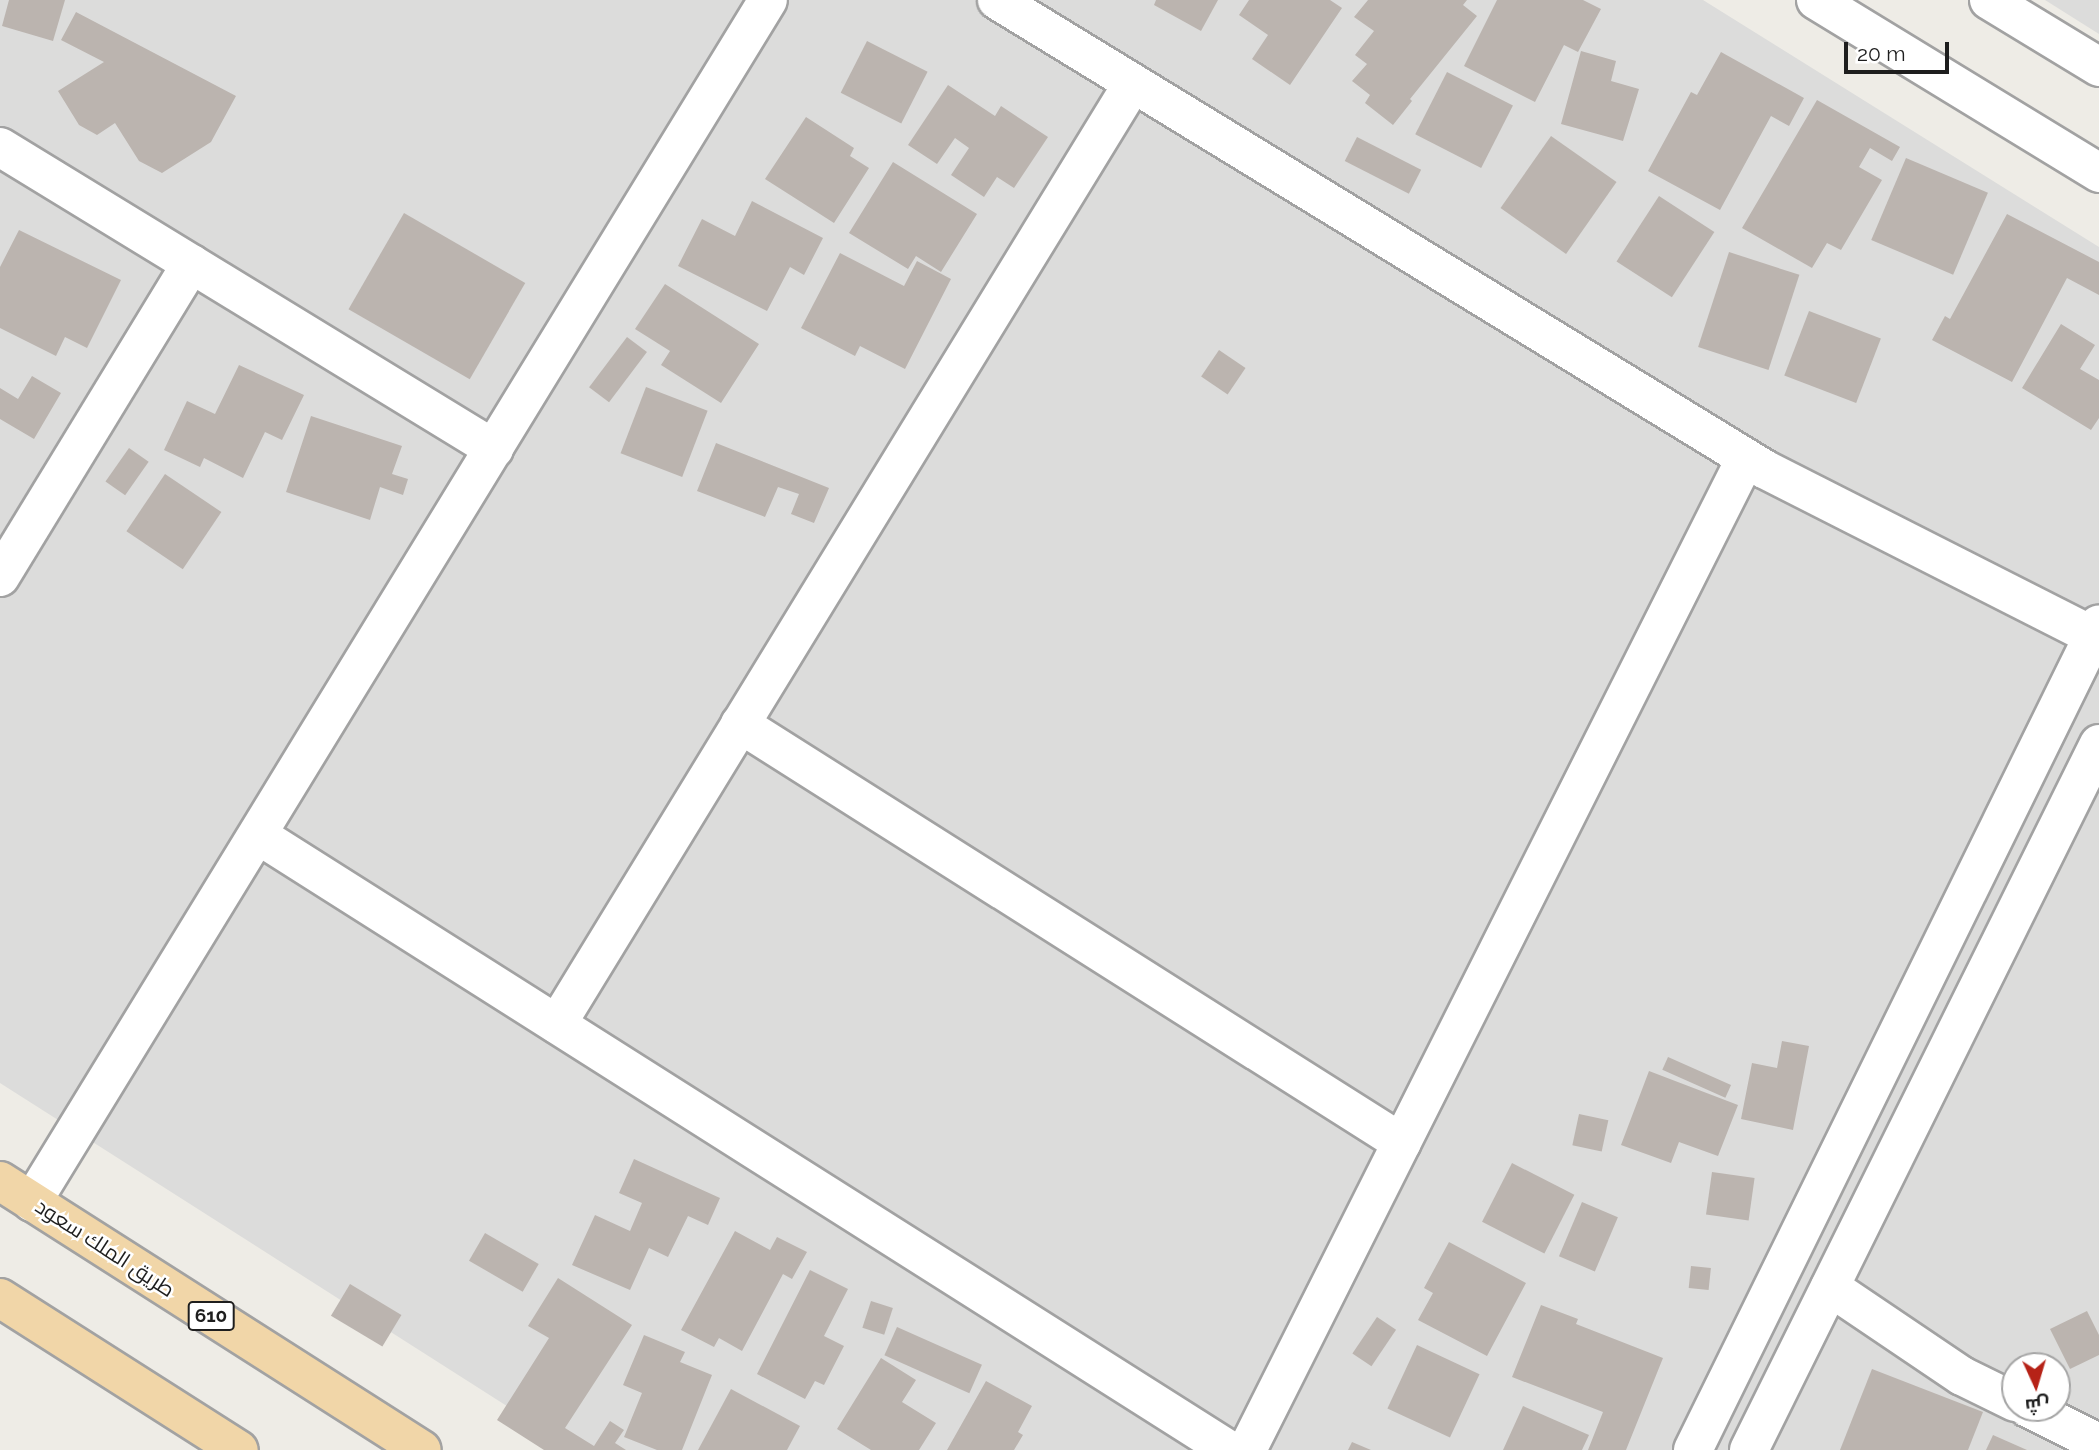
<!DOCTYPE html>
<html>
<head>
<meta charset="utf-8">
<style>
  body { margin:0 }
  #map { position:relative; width:2099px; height:1450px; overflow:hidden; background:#eeece6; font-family:Raleway,Cairo,sans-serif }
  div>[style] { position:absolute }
  .residential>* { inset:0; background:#dcdcdb }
  .building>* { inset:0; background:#bbb4af; transform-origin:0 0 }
  .roads { filter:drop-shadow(2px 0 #a2a2a2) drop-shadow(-2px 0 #a2a2a2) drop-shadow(0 2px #a2a2a2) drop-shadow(0 -2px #a2a2a2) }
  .minor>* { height:38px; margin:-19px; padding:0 19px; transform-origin:19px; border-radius:19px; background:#fff }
  .tertiary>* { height:38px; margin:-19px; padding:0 19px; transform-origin:19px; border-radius:19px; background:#fff }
  .primary>* { height:38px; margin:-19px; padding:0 19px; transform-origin:19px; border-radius:19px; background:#f1d6a8 }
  span { translate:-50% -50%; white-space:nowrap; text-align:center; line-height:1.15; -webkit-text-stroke:5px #fff; paint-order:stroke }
  .shield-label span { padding:2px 5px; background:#fff; border:2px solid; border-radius:5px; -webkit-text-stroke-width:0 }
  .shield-label { font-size:19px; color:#1e1e1e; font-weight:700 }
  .street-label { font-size:21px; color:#1e1e1e }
  .north { position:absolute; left:2001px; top:1352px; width:70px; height:70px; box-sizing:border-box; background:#fff; border:2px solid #a5a5a5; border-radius:50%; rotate:176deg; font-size:19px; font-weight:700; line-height:28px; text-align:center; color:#1e1e1e }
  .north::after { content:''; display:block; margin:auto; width:24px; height:32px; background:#b62217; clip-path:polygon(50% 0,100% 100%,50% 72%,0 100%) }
  .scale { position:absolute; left:1844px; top:42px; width:105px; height:32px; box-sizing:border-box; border:4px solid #1e1e1e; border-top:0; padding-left:9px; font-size:21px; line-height:24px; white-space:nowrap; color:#1e1e1e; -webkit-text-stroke:5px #fff; paint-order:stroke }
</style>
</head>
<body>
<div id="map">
  <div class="residential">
    <i style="clip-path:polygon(evenodd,0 0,1703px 0,2099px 247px,2099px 1450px,576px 1450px,0 1083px,0 0,2015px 1366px,2057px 1366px,2057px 1408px,2015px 1408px,2015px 1366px)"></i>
    <i style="clip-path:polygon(2045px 0,2099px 0,2099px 34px)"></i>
  </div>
  <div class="building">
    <i style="clip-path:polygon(9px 0,65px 0,53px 41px,2px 26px)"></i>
    <i style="clip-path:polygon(1156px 0,1218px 0,1201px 31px,1154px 5px)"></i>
    <i style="clip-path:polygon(1249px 0,1330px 0,1342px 8px,1290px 85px,1252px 59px,1268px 35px,1239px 15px)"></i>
    <i style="clip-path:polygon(1368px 0,1467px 0,1463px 5px,1477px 16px,1410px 99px,1412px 101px,1393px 125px,1365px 103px,1370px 95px,1352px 81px,1367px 64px,1355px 55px,1374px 31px,1354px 17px)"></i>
    <i style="clip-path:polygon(1497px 0,1583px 0,1601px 9px,1578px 52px,1564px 45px,1535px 102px,1464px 66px)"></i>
    <i style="clip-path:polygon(76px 12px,236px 96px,211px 142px,162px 173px,139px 161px,115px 123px,97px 135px,79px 125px,58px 91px,104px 62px,61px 40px)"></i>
    <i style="left:867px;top:41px;width:68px;height:58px;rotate:27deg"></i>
    <i style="clip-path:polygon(1581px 51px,1616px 61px,1611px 81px,1639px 89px,1623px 141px,1561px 124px)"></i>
    <i style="clip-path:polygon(1721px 52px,1804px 98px,1789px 126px,1771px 116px,1720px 210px,1648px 171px,1691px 92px,1697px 95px)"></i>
    <i style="left:1447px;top:72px;width:74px;height:70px;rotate:27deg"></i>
    <i style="clip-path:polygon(948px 85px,995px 116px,1001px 106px,1048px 137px,1014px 188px,997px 177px,984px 197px,951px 175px,969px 148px,955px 138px,937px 164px,908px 145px)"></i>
    <i style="clip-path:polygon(1817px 100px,1900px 147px,1892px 161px,1870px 148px,1859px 167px,1882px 180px,1841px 250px,1827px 243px,1812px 268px,1742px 228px)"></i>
    <i style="clip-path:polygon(806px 117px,854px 148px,850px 156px,869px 168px,834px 223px,765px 179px)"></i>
    <i style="left:1551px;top:136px;width:80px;height:88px;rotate:35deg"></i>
    <i style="left:1357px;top:137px;width:72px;height:27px;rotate:27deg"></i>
    <i style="left:1906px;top:158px;width:89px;height:89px;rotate:23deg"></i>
    <i style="clip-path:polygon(893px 162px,977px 214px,941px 272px,916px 256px,908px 269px,849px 233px)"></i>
    <i style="left:1659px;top:196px;width:66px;height:78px;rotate:33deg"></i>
    <i style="clip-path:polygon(752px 201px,823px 238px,804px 275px,790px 267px,767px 311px,678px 266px,702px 219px,735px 236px)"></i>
    <i style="left:404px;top:213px;width:140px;height:111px;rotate:30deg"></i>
    <i style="clip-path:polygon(2007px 214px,2099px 262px,2099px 295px,2067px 278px,2012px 382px,1932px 340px,1945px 316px,1950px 319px)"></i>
    <i style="clip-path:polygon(19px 230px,121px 280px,87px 348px,65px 337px,56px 356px,0 328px,0 267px)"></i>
    <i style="left:1729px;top:252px;width:74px;height:100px;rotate:18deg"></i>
    <i style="clip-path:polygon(840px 253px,904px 286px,917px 261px,951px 279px,905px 369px,860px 346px,855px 356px,801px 328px)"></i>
    <i style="clip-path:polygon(665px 284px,759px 344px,721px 403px,661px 365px,670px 351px,635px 329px)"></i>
    <i style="left:1809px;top:311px;width:77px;height:69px;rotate:21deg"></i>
    <i style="clip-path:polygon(2061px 324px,2095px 345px,2080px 369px,2099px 380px,2099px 418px,2091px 430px,2022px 388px)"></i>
    <i style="left:627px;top:337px;width:25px;height:63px;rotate:37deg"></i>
    <i style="left:1219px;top:350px;width:32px;height:32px;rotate:34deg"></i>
    <i style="clip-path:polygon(239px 365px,304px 395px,282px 440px,265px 432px,243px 478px,204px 458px,200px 467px,164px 450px,187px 401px,215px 414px)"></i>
    <i style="clip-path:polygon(32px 376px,61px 393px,34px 439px,0 419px,0 388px,18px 399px)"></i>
    <i style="left:646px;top:387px;width:66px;height:71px;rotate:21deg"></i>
    <i style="clip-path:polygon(311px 416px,402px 446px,392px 474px,408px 479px,403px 495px,380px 487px,370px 520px,286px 492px)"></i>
    <i style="clip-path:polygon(716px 443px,829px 488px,814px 523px,791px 514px,799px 494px,778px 487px,765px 517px,697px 491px)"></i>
    <i style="left:129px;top:448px;width:24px;height:41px;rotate:35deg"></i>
    <i style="left:165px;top:474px;width:68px;height:69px;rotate:34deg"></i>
    <i style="clip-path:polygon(1782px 1041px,1809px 1046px,1793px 1130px,1741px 1119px,1752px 1063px,1777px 1068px)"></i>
    <i style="left:1668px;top:1057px;width:69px;height:14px;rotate:24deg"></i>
    <i style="clip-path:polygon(1649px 1071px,1738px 1105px,1718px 1156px,1679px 1142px,1671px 1163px,1621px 1145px)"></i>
    <i style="left:1579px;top:1114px;width:30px;height:32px;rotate:12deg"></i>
    <i style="clip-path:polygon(634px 1159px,720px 1198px,708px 1225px,688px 1216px,668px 1257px,649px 1248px,630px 1290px,572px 1265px,595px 1215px,630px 1231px,642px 1203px,619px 1193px)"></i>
    <i style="left:1512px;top:1163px;width:70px;height:66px;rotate:27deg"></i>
    <i style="left:1712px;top:1172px;width:43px;height:43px;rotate:8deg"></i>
    <i style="left:1582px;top:1202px;width:39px;height:59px;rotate:23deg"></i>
    <i style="clip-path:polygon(735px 1231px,770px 1250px,777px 1237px,807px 1252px,792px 1279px,783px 1274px,742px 1351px,719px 1338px,714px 1347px,681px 1330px)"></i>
    <i style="left:485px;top:1233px;width:62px;height:32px;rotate:30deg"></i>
    <i style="clip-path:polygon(1449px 1242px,1526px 1283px,1487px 1356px,1418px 1320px,1433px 1293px,1424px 1288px)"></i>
    <i style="left:1691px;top:1266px;width:20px;height:22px;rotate:6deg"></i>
    <i style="clip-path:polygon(810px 1270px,848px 1289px,824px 1336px,844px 1346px,824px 1385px,815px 1381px,805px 1399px,757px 1374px)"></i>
    <i style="clip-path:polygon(558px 1278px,632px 1325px,565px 1428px,594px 1446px,610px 1421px,624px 1430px,615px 1443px,626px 1450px,544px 1450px,497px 1420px,549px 1338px,528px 1326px)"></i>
    <i style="left:350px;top:1284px;width:60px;height:37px;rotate:31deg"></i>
    <i style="left:871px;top:1301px;width:23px;height:28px;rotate:18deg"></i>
    <i style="clip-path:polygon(1541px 1305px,1578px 1319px,1576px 1324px,1663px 1358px,1626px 1450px,1588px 1450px,1603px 1412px,1512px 1377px)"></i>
    <i style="clip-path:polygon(2087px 1311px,2099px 1335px,2099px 1355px,2070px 1369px,2050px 1329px)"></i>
    <i style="left:1377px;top:1317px;width:23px;height:44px;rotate:34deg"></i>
    <i style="left:897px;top:1327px;width:93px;height:31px;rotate:24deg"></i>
    <i style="clip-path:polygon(644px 1335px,685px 1352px,680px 1362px,712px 1375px,682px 1450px,657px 1450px,624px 1437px,642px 1393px,623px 1385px)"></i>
    <i style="left:1417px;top:1345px;width:69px;height:70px;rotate:25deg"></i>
    <i style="clip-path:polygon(881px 1358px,916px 1380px,902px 1402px,936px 1423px,919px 1450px,871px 1450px,837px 1429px)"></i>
    <i style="clip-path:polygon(1872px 1369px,1983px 1412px,1968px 1450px,1840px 1450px)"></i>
    <i style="clip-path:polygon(986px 1381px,1032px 1406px,1018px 1432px,1023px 1435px,1014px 1450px,947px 1450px)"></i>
    <i style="clip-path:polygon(731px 1389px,800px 1426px,787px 1450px,698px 1450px)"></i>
    <i style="clip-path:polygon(1523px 1406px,1589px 1435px,1582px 1450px,1503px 1450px)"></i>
    <i style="clip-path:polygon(1993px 1435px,2027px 1450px,1986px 1450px)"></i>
    <i style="clip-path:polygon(1352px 1442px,1371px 1450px,1348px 1450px)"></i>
  </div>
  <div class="roads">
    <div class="minor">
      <i style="left:997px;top:0;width:899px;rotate:31.44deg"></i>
      <i style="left:1764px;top:469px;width:369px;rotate:26.9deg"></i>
      <i style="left:0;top:147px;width:579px;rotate:31.44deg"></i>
      <i style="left:0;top:577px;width:367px;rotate:-58.6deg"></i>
      <i style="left:740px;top:724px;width:783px;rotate:32.33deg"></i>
      <i style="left:258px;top:835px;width:1149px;rotate:32.35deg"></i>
      <i style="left:557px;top:1024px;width:1103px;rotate:-58.53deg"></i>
      <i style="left:32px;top:1202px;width:1409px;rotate:-58.52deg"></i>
      <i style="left:1830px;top:1287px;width:159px;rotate:34deg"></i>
      <i style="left:1962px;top:1376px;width:59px;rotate:26.1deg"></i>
      <i style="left:2028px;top:1408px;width:79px;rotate:26.2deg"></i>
      <i style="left:1247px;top:1450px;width:1110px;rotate:-63.3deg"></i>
      <i style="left:1693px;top:1450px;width:920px;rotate:-63.82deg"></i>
      <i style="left:1749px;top:1450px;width:788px;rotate:-63.63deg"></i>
    </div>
    <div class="tertiary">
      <i style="left:1816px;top:0;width:332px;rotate:31.4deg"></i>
      <i style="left:1989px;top:0;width:129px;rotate:31.3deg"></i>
    </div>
    <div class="primary">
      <i style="left:0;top:1181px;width:500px;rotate:32.52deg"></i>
      <i style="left:0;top:1298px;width:283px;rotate:32.5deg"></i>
    </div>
  </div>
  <div class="shield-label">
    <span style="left:211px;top:1316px">610</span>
  </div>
  <div class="street-label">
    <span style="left:105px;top:1248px;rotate:33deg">طريق الملك سعود</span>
  </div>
  <div class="north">ش</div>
  <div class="scale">20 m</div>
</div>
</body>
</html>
